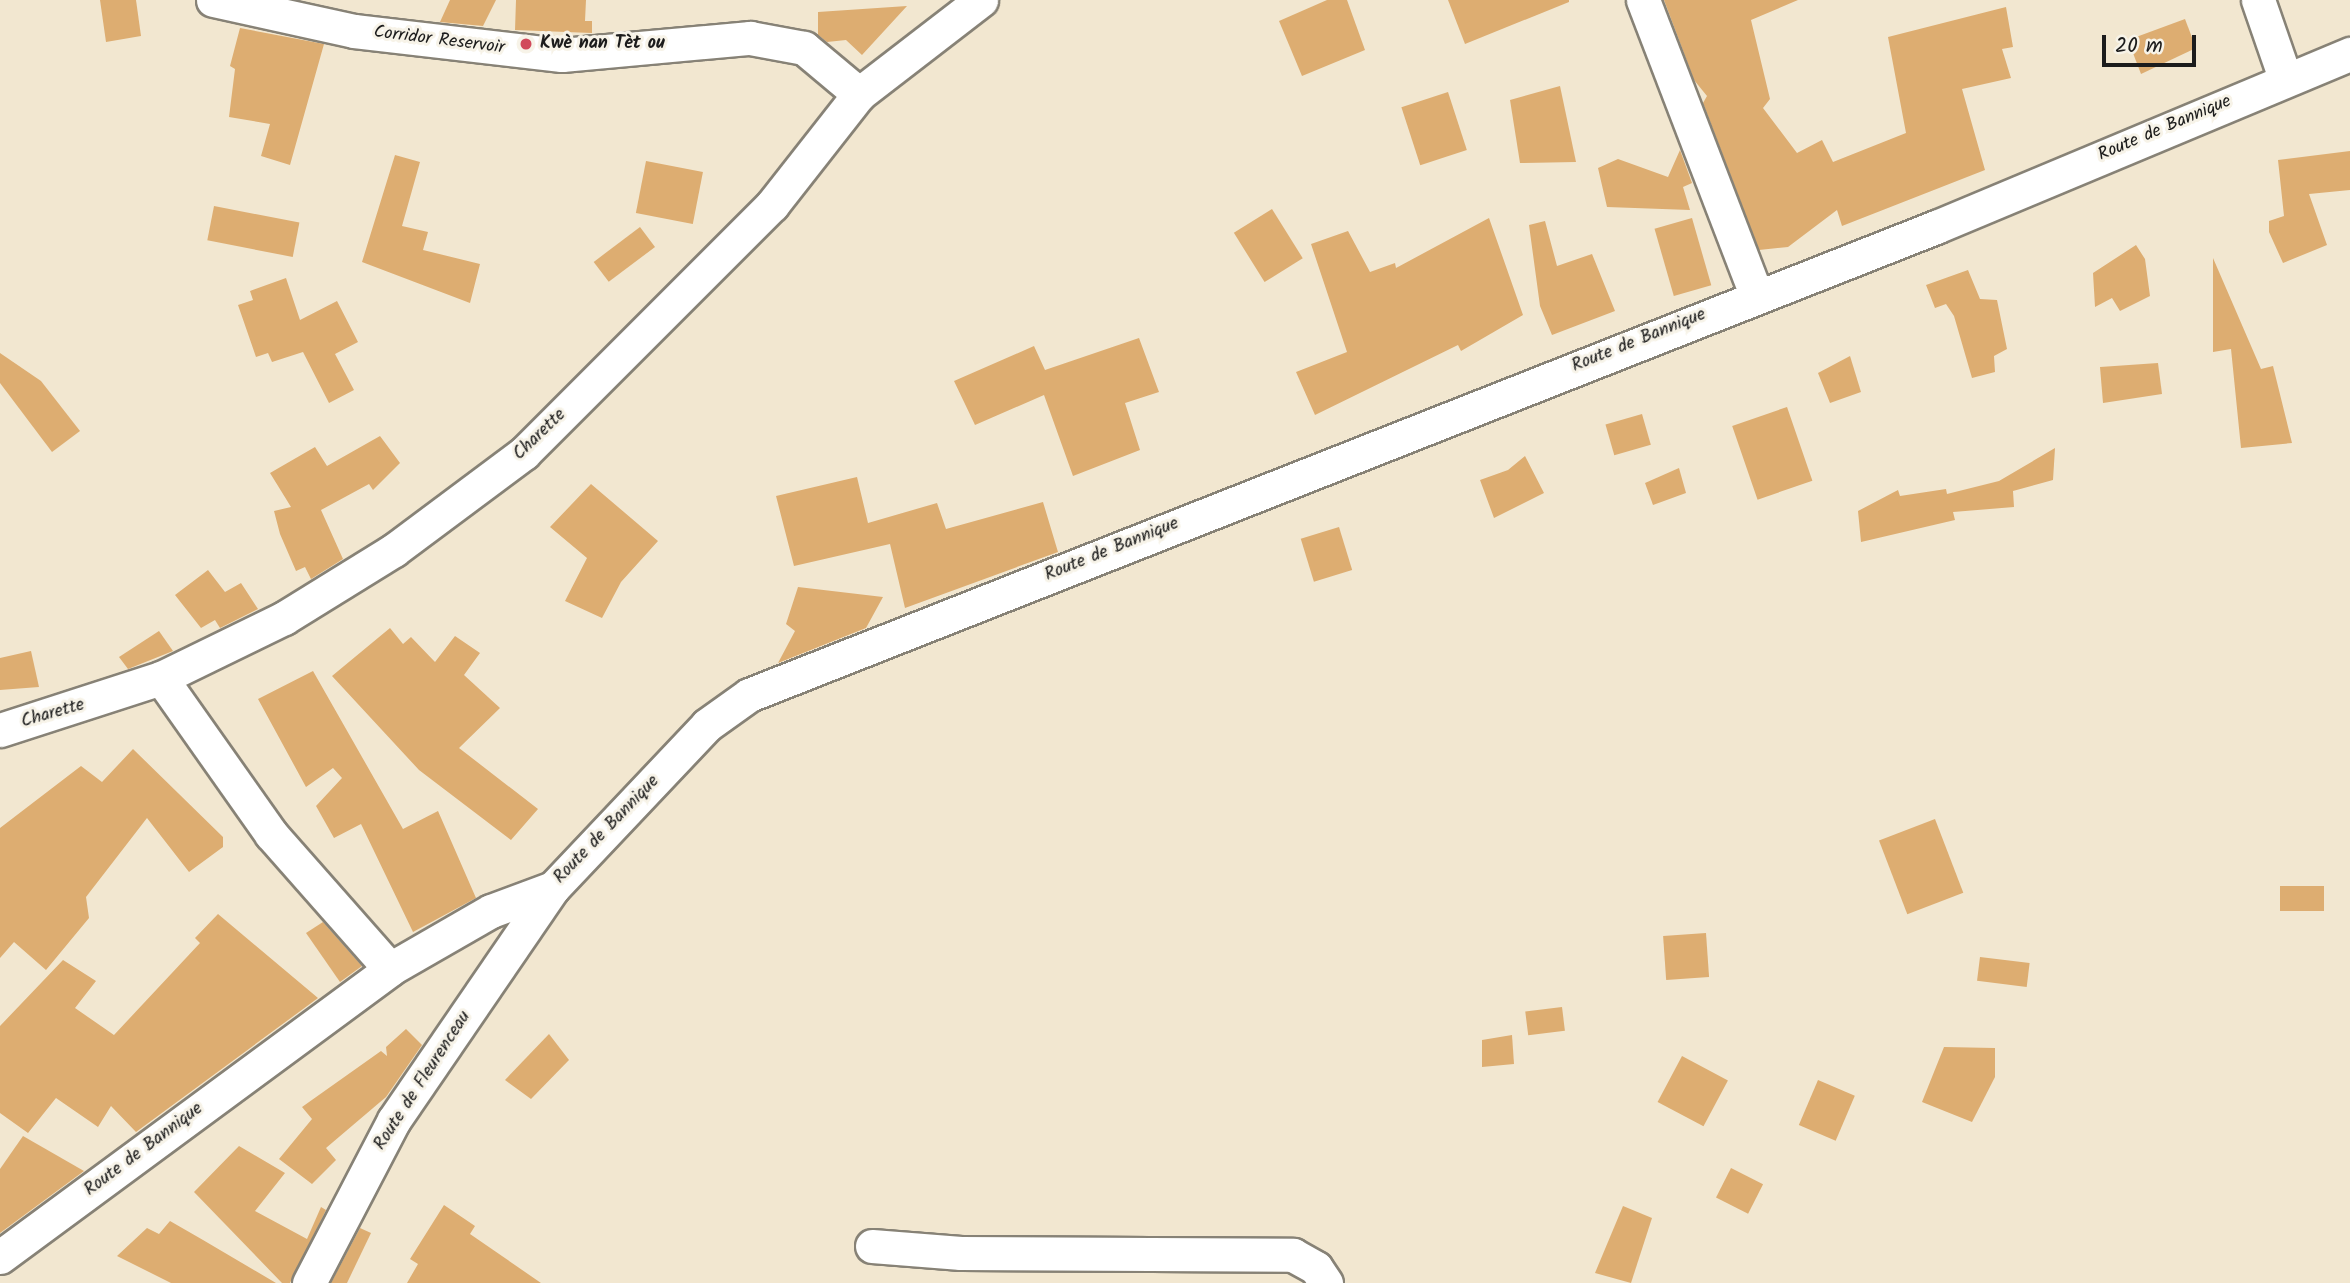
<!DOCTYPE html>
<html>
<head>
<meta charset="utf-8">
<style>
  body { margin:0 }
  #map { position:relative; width:2350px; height:1283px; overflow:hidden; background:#f2e7d0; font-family:Kalam,sans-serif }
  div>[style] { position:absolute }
  .building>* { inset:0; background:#ddad71; transform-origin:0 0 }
  .roads { filter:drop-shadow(2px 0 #878276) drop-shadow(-2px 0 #878276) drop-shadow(0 2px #878276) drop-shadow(0 -2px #878276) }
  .minor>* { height:33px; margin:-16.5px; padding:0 16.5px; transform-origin:16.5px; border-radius:16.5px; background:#fff }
  .dots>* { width:19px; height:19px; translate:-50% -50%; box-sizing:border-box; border:4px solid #f7f3e8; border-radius:50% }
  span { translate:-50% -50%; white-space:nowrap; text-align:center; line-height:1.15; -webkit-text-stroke:6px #f7f3e8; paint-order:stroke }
  .street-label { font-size:18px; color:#1c1c1c }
  .poi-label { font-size:18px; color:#1c1c1c; font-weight:700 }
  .left { translate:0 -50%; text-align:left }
  .scale { position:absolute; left:2102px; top:35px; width:94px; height:32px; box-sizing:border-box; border:4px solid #1c1c1c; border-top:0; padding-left:9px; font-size:21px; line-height:24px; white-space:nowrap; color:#1c1c1c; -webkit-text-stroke:5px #f7f3e8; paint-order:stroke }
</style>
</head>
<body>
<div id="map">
  <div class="building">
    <i style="clip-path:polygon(100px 0,136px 0,141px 36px,106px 42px)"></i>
    <i style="clip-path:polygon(450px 0,496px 0,483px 26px,440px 22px)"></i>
    <i style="clip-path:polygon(516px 0,586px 0,585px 21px,592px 21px,592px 33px,515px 30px)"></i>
    <i style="clip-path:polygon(1327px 0,1347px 0,1365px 50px,1302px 76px,1279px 21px)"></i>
    <i style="clip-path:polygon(1448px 0,1569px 0,1569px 2px,1465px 44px)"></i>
    <i style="clip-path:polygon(1664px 0,1798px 0,1751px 20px,1770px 99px,1763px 108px,1797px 153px,1822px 140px,1833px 162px,1906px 133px,1888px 37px,2006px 7px,2013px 47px,2002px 49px,2011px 78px,1962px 89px,1985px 170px,1842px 226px,1837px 210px,1788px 247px,1759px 250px,1703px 103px,1707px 96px,1694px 80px)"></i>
    <i style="clip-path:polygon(907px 6px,862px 55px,846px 40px,827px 42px,818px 35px,818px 12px)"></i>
    <i style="clip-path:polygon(2185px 19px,2196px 48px,2141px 74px,2128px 40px)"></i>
    <i style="clip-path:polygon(240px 28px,324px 44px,290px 165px,261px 156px,270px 124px,229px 117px,235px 69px,230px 66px)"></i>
    <i style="clip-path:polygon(1560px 86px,1576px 162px,1520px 163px,1510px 100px)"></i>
    <i style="left:1448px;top:92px;width:61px;height:49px;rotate:72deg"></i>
    <i style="clip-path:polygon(1680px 150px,1692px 183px,1683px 187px,1690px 210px,1607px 207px,1598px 168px,1618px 159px,1668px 177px)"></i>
    <i style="clip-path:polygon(2350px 151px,2350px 190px,2309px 194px,2327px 245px,2283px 263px,2269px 232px,2269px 221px,2284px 216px,2278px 160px)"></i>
    <i style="clip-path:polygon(395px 155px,420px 162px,402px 226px,428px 232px,423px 250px,480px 264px,470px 303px,362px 262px)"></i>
    <i style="left:646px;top:161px;width:58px;height:53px;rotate:11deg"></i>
    <i style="left:214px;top:206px;width:87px;height:35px;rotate:11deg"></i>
    <i style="left:1272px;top:209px;width:58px;height:45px;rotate:58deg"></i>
    <i style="clip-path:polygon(1489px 218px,1523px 315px,1461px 351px,1458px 345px,1315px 415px,1296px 372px,1347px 352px,1311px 244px,1348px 231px,1370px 272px,1395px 263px,1396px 268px)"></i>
    <i style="left:1692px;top:218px;width:70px;height:39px;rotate:74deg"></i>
    <i style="clip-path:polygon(1545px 221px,1557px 266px,1592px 254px,1615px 311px,1552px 335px,1540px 306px,1529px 225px)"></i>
    <i style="left:640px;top:227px;width:25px;height:58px;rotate:53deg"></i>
    <i style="clip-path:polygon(2136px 245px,2145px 259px,2150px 296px,2120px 311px,2112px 298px,2095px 307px,2093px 273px)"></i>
    <i style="clip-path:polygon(2213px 258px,2261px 369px,2273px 366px,2292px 443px,2241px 448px,2231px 349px,2213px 352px)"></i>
    <i style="clip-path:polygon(1968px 270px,1980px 299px,1997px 300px,2007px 349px,1994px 356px,1995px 372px,1972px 378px,1954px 316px,1946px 304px,1935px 308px,1926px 285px)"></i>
    <i style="clip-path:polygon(286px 278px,300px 320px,337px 301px,358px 342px,335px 354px,354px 390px,329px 403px,303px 352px,272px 362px,268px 353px,256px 357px,238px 305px,253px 300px,250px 291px)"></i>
    <i style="clip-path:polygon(1139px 338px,1159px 392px,1125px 403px,1140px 450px,1073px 476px,1044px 395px,975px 425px,954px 381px,1034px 346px,1045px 370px)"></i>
    <i style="clip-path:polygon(0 353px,41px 381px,80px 431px,52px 452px,0 383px)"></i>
    <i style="clip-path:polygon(1850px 356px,1861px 392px,1830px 403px,1818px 373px)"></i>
    <i style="clip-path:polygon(2158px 363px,2162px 394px,2103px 403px,2100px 367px)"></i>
    <i style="left:1787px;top:407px;width:78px;height:58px;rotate:71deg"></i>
    <i style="left:1642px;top:414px;width:32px;height:38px;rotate:74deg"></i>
    <i style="clip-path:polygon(380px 436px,400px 463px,373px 490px,369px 484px,321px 510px,343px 559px,311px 579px,305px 567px,296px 571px,280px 534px,274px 511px,291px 507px,270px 473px,315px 447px,327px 466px)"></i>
    <i style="clip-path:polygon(2055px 448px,2053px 480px,2013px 491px,2014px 507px,1953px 512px,1955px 520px,1861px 542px,1858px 511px,1898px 490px,1900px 496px,1946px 489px,1947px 494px,1999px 481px)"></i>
    <i style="clip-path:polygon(1525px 456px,1544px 493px,1494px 518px,1480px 480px,1508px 470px)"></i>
    <i style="clip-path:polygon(1679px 468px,1686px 493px,1653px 505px,1645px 483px)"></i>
    <i style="clip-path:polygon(857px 477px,868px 523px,937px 503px,946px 529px,1043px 502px,1058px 552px,905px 608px,890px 544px,794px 566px,776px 496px)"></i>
    <i style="clip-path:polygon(591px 484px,658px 541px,621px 582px,602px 618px,565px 601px,587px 558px,550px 527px)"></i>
    <i style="left:1339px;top:527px;width:45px;height:40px;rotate:73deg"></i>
    <i style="clip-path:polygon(208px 570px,225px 592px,241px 583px,258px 609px,220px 628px,215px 620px,201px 628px,175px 595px)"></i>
    <i style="clip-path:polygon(798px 587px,883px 597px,866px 628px,778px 663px,795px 631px,786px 624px)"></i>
    <i style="clip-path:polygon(390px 628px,403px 644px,411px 637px,435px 662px,455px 636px,480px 653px,464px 675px,500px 708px,459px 748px,538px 809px,511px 840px,419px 770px,332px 676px)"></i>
    <i style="clip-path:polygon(159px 631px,173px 651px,128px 669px,119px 657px)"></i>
    <i style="clip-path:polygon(31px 651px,39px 687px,0 690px,0 658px)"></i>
    <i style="clip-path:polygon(313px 671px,403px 829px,438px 811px,476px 898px,413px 932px,361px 824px,334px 838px,316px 806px,342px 778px,333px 768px,306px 787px,258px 699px)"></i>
    <i style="clip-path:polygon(133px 749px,223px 837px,223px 847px,189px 872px,147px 818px,86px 897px,89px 918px,46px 970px,14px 942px,0 958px,0 828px,81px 766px,102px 782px)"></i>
    <i style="left:1935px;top:819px;width:79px;height:60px;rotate:69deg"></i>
    <i style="left:2324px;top:886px;width:25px;height:44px;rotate:90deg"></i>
    <i style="clip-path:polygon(218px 914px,318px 998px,136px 1132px,111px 1106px,98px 1127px,56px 1098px,28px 1133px,0 1113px,0 1026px,63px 960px,96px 981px,75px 1008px,114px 1035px,200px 943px,195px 938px)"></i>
    <i style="clip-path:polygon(323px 922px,362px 966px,340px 982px,306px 933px)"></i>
    <i style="left:1706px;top:933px;width:44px;height:43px;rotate:86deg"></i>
    <i style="left:1980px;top:957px;width:50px;height:24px;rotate:7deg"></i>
    <i style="left:1562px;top:1007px;width:24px;height:37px;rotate:83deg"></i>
    <i style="clip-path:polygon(406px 1029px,422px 1045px,386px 1097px,326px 1148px,336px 1160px,312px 1184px,279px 1159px,312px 1119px,302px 1107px,381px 1051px,387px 1056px,386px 1047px)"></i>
    <i style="clip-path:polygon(549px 1034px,569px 1060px,531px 1099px,505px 1080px)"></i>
    <i style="clip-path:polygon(1512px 1035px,1514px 1064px,1482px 1067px,1482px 1040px)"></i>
    <i style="clip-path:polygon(1944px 1047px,1995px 1048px,1995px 1077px,1972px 1122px,1922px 1102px)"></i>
    <i style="left:1682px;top:1056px;width:52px;height:52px;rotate:28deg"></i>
    <i style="left:1818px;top:1080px;width:40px;height:49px;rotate:23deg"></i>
    <i style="clip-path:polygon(23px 1136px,84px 1171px,0 1233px,0 1169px)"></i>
    <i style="clip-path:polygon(239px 1146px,285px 1173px,255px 1211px,307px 1239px,321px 1207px,326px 1210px,290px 1283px,282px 1283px,194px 1192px)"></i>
    <i style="left:1731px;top:1168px;width:36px;height:33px;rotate:27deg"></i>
    <i style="clip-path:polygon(444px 1205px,475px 1226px,470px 1234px,541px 1283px,407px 1283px,418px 1264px,410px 1259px)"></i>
    <i style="clip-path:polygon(1623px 1206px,1652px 1218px,1631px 1283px,1595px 1273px)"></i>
    <i style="clip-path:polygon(170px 1221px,203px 1240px,276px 1283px,171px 1283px,117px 1256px,147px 1228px,159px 1234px)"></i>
    <i style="clip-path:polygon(360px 1228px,371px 1233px,347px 1283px,331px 1283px)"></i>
  </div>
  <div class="roads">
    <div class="minor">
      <i style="left:213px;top:0;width:144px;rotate:12.4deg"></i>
      <i style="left:354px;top:31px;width:209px;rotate:6.6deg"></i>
      <i style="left:562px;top:55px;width:189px;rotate:-5.2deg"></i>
      <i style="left:750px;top:38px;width:55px;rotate:10.5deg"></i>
      <i style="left:804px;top:48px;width:72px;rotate:39.9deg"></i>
      <i style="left:1643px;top:0;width:316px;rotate:69deg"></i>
      <i style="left:2258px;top:0;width:83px;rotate:70.9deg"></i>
      <i style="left:161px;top:678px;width:191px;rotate:54.8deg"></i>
      <i style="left:271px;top:834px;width:180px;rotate:48.6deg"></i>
      <i style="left:0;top:730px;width:169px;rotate:-17.9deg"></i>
      <i style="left:161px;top:678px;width:137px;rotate:-26deg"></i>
      <i style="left:284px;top:618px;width:129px;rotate:-31.7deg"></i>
      <i style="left:394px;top:550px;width:162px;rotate:-36.7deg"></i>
      <i style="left:524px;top:453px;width:351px;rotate:-45deg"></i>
      <i style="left:772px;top:205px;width:141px;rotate:-51.9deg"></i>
      <i style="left:859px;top:94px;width:154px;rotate:-37.6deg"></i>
      <i style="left:872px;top:1246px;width:89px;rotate:4.5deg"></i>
      <i style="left:961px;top:1253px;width:332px;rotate:0.3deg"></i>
      <i style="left:1293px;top:1255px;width:26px;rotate:29deg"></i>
      <i style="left:1316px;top:1268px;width:18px;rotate:56deg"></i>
      <i style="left:0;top:1257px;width:485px;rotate:-36.4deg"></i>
      <i style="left:390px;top:969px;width:116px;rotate:-29.9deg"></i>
      <i style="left:491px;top:911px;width:66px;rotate:-20.4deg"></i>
      <i style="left:553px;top:888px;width:224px;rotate:-46.6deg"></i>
      <i style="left:707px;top:725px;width:52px;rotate:-35.5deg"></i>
      <i style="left:749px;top:695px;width:1276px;rotate:-21.52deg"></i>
      <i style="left:1936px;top:227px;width:449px;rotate:-22.7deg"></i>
      <i style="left:309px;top:1283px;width:184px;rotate:-62.5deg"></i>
      <i style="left:394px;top:1120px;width:281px;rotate:-55.6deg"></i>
    </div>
  </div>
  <div class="dots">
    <i style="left:526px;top:44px;background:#d1495b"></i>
  </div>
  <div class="street-label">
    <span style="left:439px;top:41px;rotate:7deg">Corridor Reservoir</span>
    <span style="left:2165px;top:129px;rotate:-23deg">Route de Bannique</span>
    <span style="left:1639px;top:341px;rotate:-22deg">Route de Bannique</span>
    <span style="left:540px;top:435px;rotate:-44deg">Charette</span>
    <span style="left:1112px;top:550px;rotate:-22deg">Route de Bannique</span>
    <span style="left:53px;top:714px;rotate:-16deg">Charette</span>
    <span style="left:607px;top:830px;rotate:-46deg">Route de Bannique</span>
    <span style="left:423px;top:1081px;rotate:-57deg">Route de Fleurenceau</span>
    <span style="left:144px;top:1150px;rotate:-37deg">Route de Bannique</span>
  </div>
  <div class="poi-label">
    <span class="left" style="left:540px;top:44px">Kwè nan Tèt ou</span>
  </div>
  <div class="scale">20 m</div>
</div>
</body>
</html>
